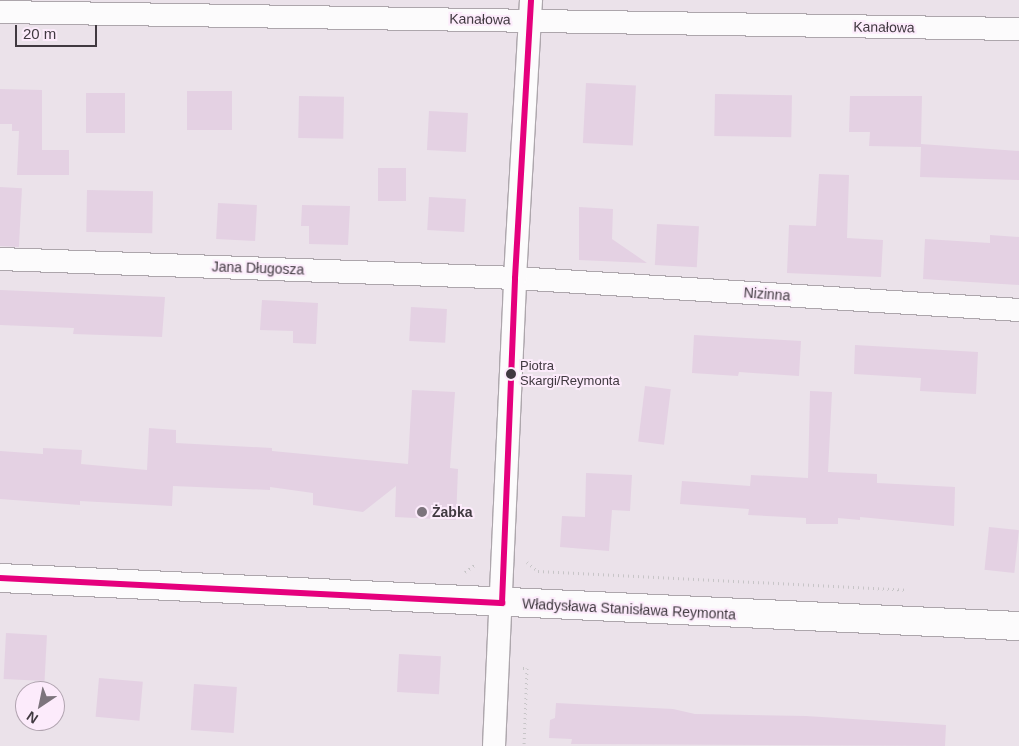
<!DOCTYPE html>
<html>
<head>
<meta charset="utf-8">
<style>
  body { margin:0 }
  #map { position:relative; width:1019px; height:746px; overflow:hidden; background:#ebe2ea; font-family:Helvetica,sans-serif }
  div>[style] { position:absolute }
  .building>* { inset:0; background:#e4d1e3; transform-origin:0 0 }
  .path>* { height:3px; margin-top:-1.5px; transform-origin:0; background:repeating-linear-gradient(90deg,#c7c5c7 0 1px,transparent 0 5px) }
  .roads { filter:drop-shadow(1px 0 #ada6ac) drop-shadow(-1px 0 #ada6ac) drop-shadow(0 1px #ada6ac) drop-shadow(0 -1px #ada6ac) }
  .minor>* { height:22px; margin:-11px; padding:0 11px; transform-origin:11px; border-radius:11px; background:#fcfbfc }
  .secondary>* { height:28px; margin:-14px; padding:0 14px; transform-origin:14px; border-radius:14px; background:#fcfbfc }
  .bus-1>* { height:6px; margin:-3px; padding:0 3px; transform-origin:3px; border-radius:3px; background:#e5007d }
  .dots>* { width:14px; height:14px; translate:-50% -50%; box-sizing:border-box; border:2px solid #fcebfb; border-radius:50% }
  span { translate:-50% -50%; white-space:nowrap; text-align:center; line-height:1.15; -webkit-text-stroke:4px #fcebfb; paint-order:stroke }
  .bus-label { font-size:13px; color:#403940 }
  .left { translate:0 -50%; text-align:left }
  .street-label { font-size:14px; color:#403940 }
  .poi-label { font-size:14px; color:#403940; font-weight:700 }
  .north { position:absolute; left:15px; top:681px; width:50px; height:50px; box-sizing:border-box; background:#fcebfb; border:1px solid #b1a4b0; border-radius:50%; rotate:214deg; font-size:14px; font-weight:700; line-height:20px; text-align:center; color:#403940 }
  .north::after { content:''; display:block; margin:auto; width:18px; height:22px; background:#7c747c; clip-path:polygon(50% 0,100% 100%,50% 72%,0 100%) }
  .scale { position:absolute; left:15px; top:25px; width:82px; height:22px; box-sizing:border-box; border:2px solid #403940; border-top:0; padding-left:6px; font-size:15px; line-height:18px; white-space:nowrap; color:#403940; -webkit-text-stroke:4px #fcebfb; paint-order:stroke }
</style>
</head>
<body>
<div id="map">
  <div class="building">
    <i style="left:586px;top:83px;width:50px;height:60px;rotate:3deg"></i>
    <i style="clip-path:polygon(0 89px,42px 90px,42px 150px,69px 150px,69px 175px,17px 175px,19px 131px,12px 131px,12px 124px,0 124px)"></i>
    <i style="left:187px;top:91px;width:45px;height:39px"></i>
    <i style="left:86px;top:93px;width:39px;height:40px"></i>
    <i style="left:715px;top:94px;width:77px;height:42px;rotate:1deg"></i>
    <i style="left:299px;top:96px;width:45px;height:42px;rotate:1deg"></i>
    <i style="clip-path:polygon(850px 96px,922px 96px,921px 144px,1019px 151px,1019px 180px,920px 177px,921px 147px,869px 146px,870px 132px,849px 132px)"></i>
    <i style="left:429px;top:111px;width:39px;height:39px;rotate:3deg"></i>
    <i style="left:378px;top:168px;width:28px;height:33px"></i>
    <i style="clip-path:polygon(819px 174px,849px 175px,847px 238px,883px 240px,881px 277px,787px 273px,789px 225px,816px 226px)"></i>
    <i style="left:0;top:187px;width:22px;height:59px;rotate:3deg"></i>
    <i style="left:87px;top:190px;width:66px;height:42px;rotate:1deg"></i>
    <i style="left:429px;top:197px;width:37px;height:33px;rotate:3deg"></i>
    <i style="left:218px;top:203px;width:39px;height:36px;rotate:3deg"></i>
    <i style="clip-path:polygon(302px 205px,350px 206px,348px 245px,309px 244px,309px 226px,301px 226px)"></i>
    <i style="clip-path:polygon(579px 207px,613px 209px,612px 239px,647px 263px,579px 260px)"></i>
    <i style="left:657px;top:224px;width:42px;height:41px;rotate:3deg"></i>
    <i style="clip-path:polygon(990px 235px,1019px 237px,1019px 285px,923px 279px,925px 239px,990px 243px)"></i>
    <i style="clip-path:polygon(0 290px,165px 297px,162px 337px,73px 334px,74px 328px,0 325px)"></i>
    <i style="clip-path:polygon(262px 300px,318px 303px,316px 344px,293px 343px,293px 331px,260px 330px)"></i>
    <i style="left:411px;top:307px;width:36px;height:34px;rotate:3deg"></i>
    <i style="clip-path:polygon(694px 335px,801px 341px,799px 376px,739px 372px,738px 376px,692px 373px)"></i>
    <i style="clip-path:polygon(855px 345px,978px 352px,976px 394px,920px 391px,921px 378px,854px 374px)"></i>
    <i style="left:645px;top:386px;width:26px;height:56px;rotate:7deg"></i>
    <i style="clip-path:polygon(412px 390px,455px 392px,450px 468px,458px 469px,456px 520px,395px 517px,396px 486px,363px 512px,313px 505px,313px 493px,270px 487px,270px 490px,173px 486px,172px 506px,80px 501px,80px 505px,0 499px,0 451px,43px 454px,43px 448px,82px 450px,81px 464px,147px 470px,149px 428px,176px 430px,176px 443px,272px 448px,272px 451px,408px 464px)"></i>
    <i style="clip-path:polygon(810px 391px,832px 392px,828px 472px,877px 474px,877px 483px,955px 487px,954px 526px,860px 517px,860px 520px,838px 518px,838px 524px,806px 524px,806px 518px,748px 515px,749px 509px,680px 504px,682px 481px,750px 486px,751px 475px,808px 478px)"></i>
    <i style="clip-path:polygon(586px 473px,632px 475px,630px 511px,612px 510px,609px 551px,560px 547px,562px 516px,585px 517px)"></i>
    <i style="left:989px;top:527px;width:30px;height:43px;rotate:6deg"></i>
    <i style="left:6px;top:633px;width:41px;height:46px;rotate:3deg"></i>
    <i style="left:399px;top:654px;width:42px;height:38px;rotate:3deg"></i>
    <i style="left:99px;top:678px;width:44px;height:39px;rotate:5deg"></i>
    <i style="left:194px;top:684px;width:43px;height:46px;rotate:4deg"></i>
    <i style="clip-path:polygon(556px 703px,673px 709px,695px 714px,806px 716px,946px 725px,945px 746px,571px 744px,572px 739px,549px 738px,550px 720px,555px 718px)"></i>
  </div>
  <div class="path">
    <i style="left:527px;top:562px;width:14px;rotate:39deg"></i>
    <i style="left:538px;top:571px;width:369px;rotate:2.9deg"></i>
    <i style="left:465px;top:572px;width:14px;rotate:-36deg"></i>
    <i style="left:523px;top:668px;width:4px"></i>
    <i style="left:527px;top:668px;width:78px;rotate:92.2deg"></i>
  </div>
  <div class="roads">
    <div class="minor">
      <i style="left:0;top:12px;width:1019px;rotate:0.96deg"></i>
      <i style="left:0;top:259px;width:515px;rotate:2.11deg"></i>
      <i style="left:515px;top:278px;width:505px;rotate:3.63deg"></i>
      <i style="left:494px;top:746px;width:468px;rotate:-87.4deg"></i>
      <i style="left:515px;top:278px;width:278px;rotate:-86.7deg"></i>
    </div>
    <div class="secondary">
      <i style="left:0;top:578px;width:1020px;rotate:2.7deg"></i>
    </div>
  </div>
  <div class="bus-1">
    <i style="left:0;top:578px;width:503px;rotate:2.85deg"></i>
    <i style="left:502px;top:603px;width:325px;rotate:-87.7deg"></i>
    <i style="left:515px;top:278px;width:278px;rotate:-86.7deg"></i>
  </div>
  <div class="dots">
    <i style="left:511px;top:374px;background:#403940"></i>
    <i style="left:422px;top:512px;background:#7c747c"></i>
  </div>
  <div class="bus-label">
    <span class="left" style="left:520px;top:374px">Piotra<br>Skargi/Reymonta</span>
  </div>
  <div class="street-label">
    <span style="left:480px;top:19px;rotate:1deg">Kanałowa</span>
    <span style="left:884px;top:27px;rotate:1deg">Kanałowa</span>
    <span style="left:258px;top:268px;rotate:2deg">Jana Długosza</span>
    <span style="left:767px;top:294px;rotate:4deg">Nizinna</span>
    <span style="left:629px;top:609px;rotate:3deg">Władysława Stanisława Reymonta</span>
  </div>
  <div class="poi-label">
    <span class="left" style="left:432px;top:512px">Żabka</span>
  </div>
  <div class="north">N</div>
  <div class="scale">20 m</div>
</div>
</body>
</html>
